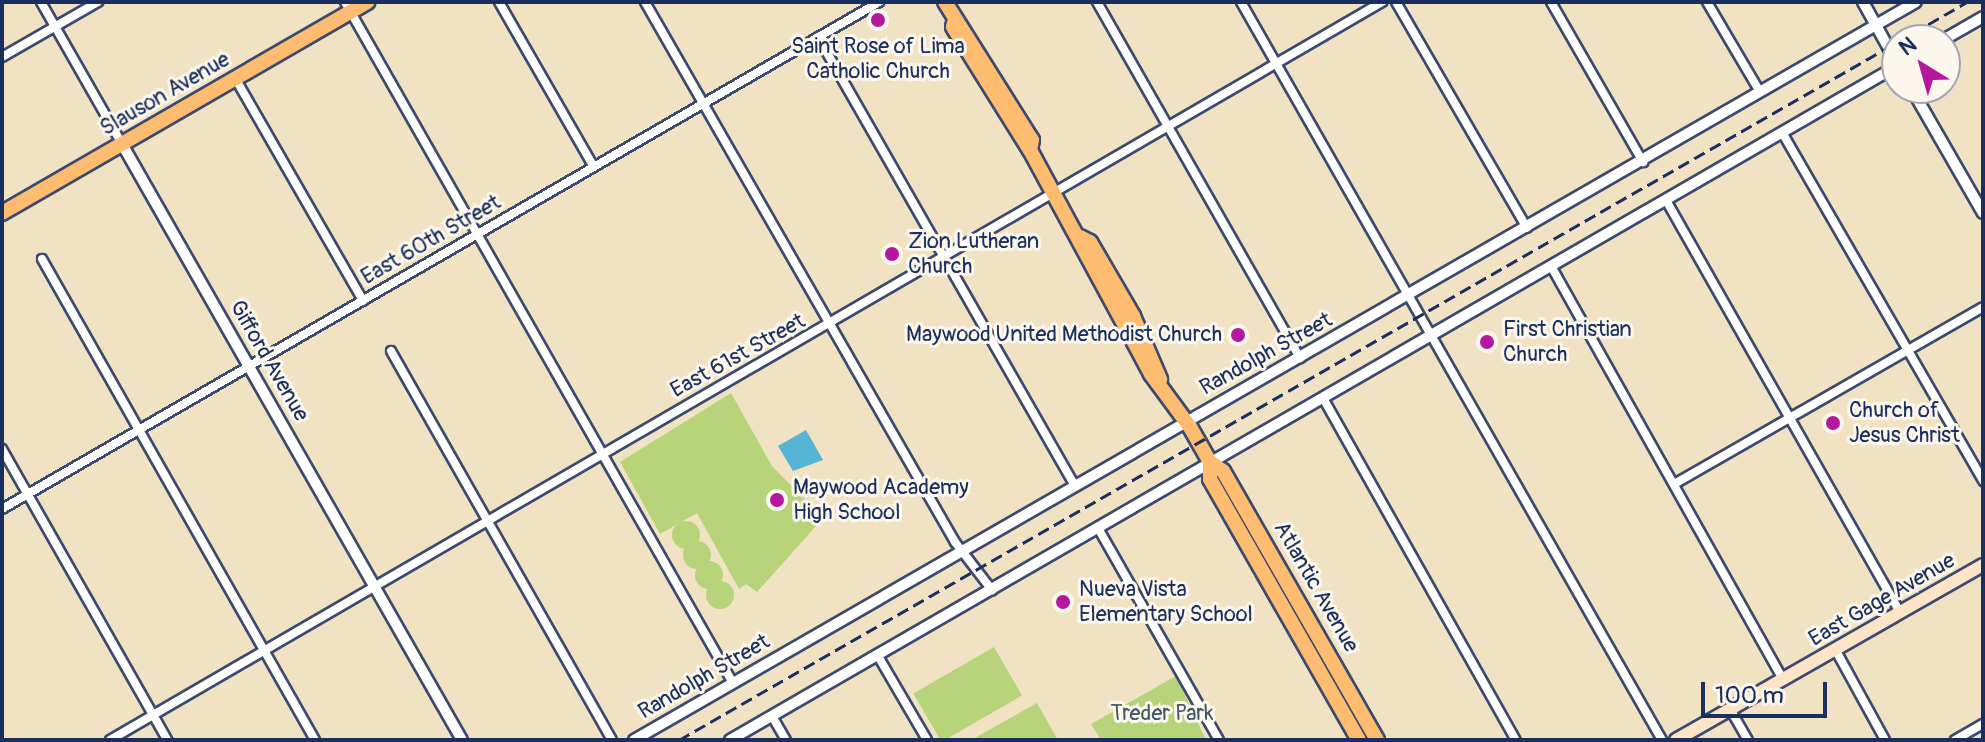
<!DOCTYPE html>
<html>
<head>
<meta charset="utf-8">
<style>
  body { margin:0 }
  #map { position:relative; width:1985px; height:742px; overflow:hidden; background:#f1e2c4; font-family:Pangolin,sans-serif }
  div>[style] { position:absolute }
  .green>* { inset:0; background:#b8d47a; transform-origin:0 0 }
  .round { border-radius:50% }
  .water>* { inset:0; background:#56b5d4 }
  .roads { filter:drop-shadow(2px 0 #3b4a6d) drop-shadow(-2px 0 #3b4a6d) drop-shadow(0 2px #3b4a6d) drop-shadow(0 -2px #3b4a6d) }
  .minor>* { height:8px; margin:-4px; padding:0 4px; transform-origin:4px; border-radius:4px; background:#fff }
  .tertiary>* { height:10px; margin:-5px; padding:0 5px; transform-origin:5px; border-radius:5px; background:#fff }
  .secondary>* { height:12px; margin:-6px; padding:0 6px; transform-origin:6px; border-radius:6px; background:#fee4c6 }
  .primary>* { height:14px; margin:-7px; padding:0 7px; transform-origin:7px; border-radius:7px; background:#fdbc70 }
  .rail>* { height:3px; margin-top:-1.5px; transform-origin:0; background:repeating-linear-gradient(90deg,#1b2f5e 0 12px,transparent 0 18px) }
  .dots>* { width:22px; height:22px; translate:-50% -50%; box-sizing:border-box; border:4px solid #fbf7ec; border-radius:50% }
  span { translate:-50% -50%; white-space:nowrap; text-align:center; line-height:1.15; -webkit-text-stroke:6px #fbf7ec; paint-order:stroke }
  .poi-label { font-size:22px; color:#1b2f5e }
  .left { translate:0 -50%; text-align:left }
  .right { translate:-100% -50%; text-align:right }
  .street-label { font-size:22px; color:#1b2f5e }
  .park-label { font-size:22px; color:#425865 }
  .frame { position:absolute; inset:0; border:4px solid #1b2f5e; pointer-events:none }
  .north { position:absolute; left:1881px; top:24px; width:80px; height:80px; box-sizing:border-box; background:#fbf7ec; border:2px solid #a1a7b3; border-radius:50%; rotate:323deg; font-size:22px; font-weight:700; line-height:32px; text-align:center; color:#1b2f5e }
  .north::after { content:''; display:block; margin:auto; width:28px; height:36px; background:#b5179e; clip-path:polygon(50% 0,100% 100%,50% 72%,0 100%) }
  .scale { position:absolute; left:1701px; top:682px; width:126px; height:36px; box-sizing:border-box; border:4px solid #1b2f5e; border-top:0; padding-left:10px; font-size:24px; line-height:28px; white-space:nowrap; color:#1b2f5e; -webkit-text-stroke:6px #fbf7ec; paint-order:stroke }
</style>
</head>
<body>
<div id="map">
  <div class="green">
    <i style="clip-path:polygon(731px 393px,772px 466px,813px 508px,817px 525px,757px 592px,746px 584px,739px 589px,697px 513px,660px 534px,620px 462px)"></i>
    <i class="round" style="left:672px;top:521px;width:28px;height:28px"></i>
    <i class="round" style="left:683px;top:541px;width:28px;height:28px"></i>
    <i class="round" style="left:695px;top:561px;width:28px;height:28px"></i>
    <i class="round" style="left:706px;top:581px;width:28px;height:28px"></i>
    <i style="left:994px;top:647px;width:56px;height:93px;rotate:60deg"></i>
    <i style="clip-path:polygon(1176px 676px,1206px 740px,1101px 740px,1091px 724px)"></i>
    <i style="clip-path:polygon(1037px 703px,1058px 740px,971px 740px)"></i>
  </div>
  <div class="water">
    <i style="clip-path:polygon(806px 430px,823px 460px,793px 471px,778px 446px)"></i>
  </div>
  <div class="roads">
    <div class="minor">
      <i style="left:41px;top:2px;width:163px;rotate:60.3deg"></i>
      <i style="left:345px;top:2px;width:784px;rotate:60.33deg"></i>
      <i style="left:499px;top:2px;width:190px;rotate:60.1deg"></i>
      <i style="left:645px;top:2px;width:623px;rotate:60.14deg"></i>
      <i style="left:955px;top:542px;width:61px;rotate:52.4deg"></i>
      <i style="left:1097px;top:2px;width:410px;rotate:60.3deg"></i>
      <i style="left:1241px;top:2px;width:850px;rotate:60.3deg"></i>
      <i style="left:1396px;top:2px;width:261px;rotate:59.9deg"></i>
      <i style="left:1551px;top:2px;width:185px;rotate:60.1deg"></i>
      <i style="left:1707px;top:2px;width:104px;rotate:59.5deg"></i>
      <i style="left:818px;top:37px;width:517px;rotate:60.21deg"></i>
      <i style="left:2px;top:57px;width:111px;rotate:-29.8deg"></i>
      <i style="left:235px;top:78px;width:257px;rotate:60.1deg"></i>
      <i style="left:1783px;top:134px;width:401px;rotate:60deg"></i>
      <i style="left:1667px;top:202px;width:472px;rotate:60.4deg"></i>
      <i style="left:42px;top:259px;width:553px;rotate:60.42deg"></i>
      <i style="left:1551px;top:266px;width:474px;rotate:60.7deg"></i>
      <i style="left:391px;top:351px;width:447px;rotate:60.4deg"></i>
      <i style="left:1323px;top:398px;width:393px;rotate:60.6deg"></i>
      <i style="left:2px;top:449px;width:335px;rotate:60.4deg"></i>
      <i style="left:1676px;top:483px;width:354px;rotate:-29.8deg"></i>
      <i style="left:2px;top:509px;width:1013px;rotate:-30.03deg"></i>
      <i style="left:1098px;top:528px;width:244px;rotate:60.3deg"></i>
      <i style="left:1835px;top:649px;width:104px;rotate:61.2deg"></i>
      <i style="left:878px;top:656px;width:97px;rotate:59.7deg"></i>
      <i style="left:1730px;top:709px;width:36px;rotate:60deg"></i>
      <i style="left:772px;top:716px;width:28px;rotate:60deg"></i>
      <i style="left:110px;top:740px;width:1471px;rotate:-30.12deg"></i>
      <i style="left:1955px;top:740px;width:32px;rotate:-30deg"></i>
    </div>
    <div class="tertiary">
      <i style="left:1863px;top:2px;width:70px;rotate:60.9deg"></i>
      <i style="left:1943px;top:40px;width:46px;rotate:-29.9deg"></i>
      <i style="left:1911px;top:88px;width:144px;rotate:60.1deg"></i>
      <i style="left:122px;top:144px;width:686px;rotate:60.3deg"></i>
      <i style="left:634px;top:740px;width:1479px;rotate:-29.93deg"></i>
      <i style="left:730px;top:740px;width:1348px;rotate:-30.01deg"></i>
    </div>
    <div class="secondary">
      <i style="left:1676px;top:740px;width:353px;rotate:-29.7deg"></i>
    </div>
    <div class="primary">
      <i style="left:945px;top:2px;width:163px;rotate:57.8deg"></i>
      <i style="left:1032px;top:140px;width:10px;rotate:101deg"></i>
      <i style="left:955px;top:19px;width:8px;rotate:104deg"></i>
      <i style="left:953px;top:27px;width:145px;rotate:58deg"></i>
      <i style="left:1030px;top:150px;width:255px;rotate:61.6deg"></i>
      <i style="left:1151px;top:374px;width:66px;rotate:53.7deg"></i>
      <i style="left:1190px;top:427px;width:40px;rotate:60.3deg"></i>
      <i style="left:1210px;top:462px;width:17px;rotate:90deg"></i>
      <i style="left:1210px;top:479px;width:301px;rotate:60.3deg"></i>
      <i style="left:2px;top:213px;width:422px;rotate:-30deg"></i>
      <i style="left:1080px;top:237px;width:11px;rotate:27deg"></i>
      <i style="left:1090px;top:242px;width:86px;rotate:59.8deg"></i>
      <i style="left:1133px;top:316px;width:69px;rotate:66.8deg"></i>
      <i style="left:1210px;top:462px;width:16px;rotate:35deg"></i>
      <i style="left:1223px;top:471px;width:310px;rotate:60.2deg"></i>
    </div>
  </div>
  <div class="rail">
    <i style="left:679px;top:740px;width:1484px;rotate:-29.81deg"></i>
  </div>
  <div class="dots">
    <i style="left:878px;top:20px;background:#b5179e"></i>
    <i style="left:892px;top:254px;background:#b5179e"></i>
    <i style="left:1238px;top:335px;background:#b5179e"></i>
    <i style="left:1487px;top:342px;background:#b5179e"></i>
    <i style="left:1833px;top:423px;background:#b5179e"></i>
    <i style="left:777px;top:500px;background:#b5179e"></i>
    <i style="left:1063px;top:602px;background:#b5179e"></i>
  </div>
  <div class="poi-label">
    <span style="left:878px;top:59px">Saint Rose of Lima<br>Catholic Church</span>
    <span class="left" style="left:908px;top:254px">Zion Lutheran<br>Church</span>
    <span class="left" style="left:1503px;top:342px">First Christian<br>Church</span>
    <span class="right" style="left:1222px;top:335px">Maywood United Methodist Church</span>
    <span class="left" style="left:1849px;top:423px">Church of<br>Jesus Christ</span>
    <span class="left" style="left:793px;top:500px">Maywood Academy<br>High School</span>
    <span class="left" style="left:1079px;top:602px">Nueva Vista<br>Elementary School</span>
  </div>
  <div class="street-label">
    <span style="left:165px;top:94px;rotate:-30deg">Slauson Avenue</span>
    <span style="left:431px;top:240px;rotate:-30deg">East 60th Street</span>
    <span style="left:1266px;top:354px;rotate:-29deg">Randolph Street</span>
    <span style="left:738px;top:356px;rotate:-29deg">East 61st Street</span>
    <span style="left:269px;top:361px;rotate:60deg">Gifford Avenue</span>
    <span style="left:1316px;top:587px;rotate:60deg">Atlantic Avenue</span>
    <span style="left:1882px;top:600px;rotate:-30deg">East Gage Avenue</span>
    <span style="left:704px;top:677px;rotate:-30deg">Randolph Street</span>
  </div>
  <div class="park-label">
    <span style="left:1162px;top:714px">Treder Park</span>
  </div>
  <div class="frame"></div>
  <div class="north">N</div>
  <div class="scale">100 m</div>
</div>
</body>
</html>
